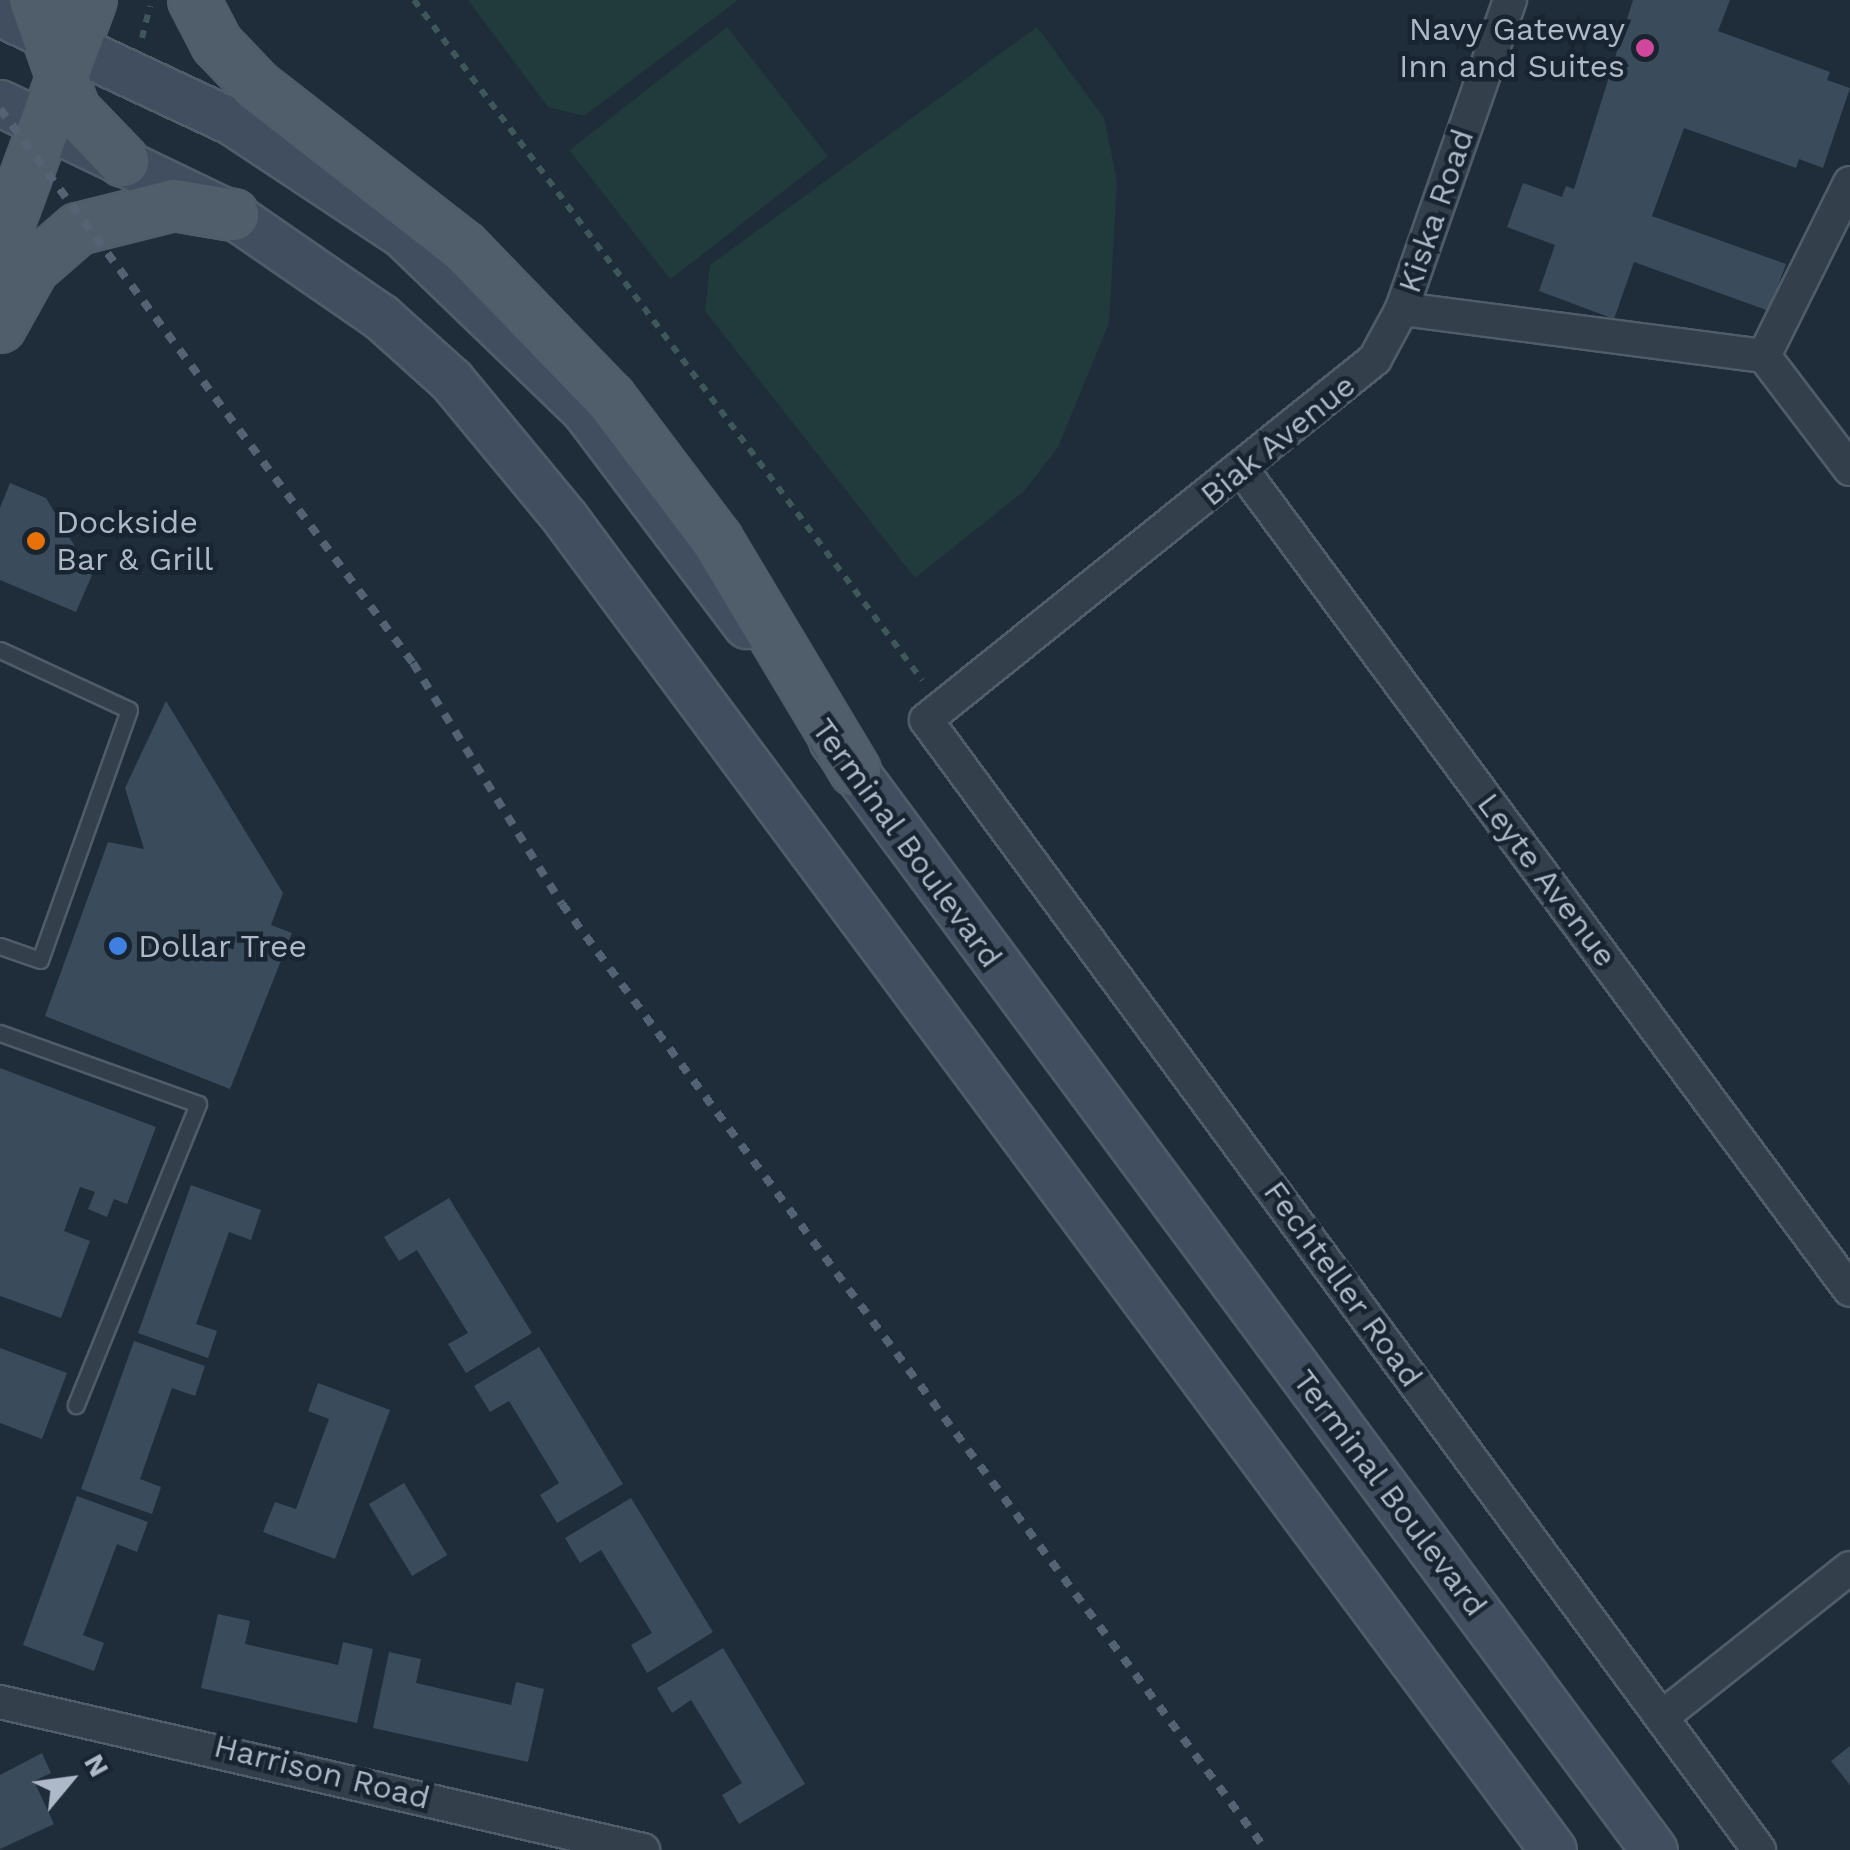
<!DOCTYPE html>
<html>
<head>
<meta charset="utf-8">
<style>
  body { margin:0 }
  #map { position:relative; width:1850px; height:1850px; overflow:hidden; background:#1f2d3b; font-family:"Work Sans",sans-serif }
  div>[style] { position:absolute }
  .green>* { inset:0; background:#213b3c; transform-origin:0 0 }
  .building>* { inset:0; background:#3a4b5b; transform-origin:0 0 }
  .path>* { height:6px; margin-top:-3px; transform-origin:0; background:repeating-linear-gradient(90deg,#3e585a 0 8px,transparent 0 16px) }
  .roads { filter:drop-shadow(2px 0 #505c69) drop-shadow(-2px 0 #505c69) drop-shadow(0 2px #505c69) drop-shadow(0 -2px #505c69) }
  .service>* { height:15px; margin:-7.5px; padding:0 7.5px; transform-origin:7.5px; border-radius:7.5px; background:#333f4b }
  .minor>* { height:32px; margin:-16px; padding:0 16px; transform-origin:16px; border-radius:16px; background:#333f4b }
  .secondary>* { height:45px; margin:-22.5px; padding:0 22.5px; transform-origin:22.5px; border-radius:22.5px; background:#404e5f }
  .primary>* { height:50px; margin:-25px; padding:0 25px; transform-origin:25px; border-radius:25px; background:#505e6c }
  .rail>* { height:8px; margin-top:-4px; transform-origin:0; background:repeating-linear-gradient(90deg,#546373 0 10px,transparent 0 20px) }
  .dots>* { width:28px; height:28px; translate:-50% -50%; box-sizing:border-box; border:5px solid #182430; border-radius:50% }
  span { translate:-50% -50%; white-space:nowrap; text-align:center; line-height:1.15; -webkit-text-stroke:9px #182430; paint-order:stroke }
  .poi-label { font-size:32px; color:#adb9c8 }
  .right { translate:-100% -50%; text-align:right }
  .left { translate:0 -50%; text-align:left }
  .street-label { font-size:32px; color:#adb9c8 }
  .north { position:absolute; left:20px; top:1730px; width:100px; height:100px; -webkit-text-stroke:8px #182430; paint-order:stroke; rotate:61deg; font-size:28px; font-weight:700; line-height:40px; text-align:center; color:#adb9c8 }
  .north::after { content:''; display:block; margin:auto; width:35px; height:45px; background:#adb9c8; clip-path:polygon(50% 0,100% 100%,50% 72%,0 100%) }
</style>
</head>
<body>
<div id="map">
  <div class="green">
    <i style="clip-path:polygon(468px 0,738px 0,584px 116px,548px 107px)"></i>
    <i style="left:727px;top:27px;width:164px;height:200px;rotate:52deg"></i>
    <i style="clip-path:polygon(1037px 27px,1104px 118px,1117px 181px,1109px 323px,1058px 447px,1024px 491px,915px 578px,705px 311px,710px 265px)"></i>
  </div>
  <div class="building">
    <i style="clip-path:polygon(1633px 0,1730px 0,1718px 31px,1830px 72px,1827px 80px,1850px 88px,1823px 168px,1799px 159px,1796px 168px,1684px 128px,1652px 216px,1786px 264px,1769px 311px,1634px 262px,1614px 319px,1539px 291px,1555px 245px,1507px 227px,1523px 183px,1562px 197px,1566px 186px,1574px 189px)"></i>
    <i style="clip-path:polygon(10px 483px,46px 498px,92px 575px,76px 612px,0 580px,0 508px)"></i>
    <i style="clip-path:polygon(166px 701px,283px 893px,271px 925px,292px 933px,230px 1089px,45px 1016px,108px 842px,144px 849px,125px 788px)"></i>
    <i style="clip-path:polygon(0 1068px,156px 1127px,127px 1204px,114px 1199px,107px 1217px,88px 1209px,95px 1192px,80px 1187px,64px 1231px,90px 1241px,61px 1318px,0 1296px)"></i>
    <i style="clip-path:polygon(191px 1185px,261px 1210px,251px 1240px,229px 1232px,196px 1324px,217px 1331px,208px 1358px,138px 1333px)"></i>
    <i style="clip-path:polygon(449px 1198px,532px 1333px,466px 1373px,448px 1344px,468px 1333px,417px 1250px,399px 1261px,384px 1237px)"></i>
    <i style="clip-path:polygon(134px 1341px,205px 1366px,195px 1396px,172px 1388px,140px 1479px,161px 1487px,152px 1514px,81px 1489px)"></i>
    <i style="clip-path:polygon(539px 1347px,623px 1484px,557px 1523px,540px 1495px,559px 1483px,509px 1401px,490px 1412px,474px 1386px)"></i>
    <i style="clip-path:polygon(0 1348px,67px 1373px,42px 1439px,0 1423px)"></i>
    <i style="clip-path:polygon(318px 1383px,390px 1410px,335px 1559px,263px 1532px,275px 1502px,296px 1509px,329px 1419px,308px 1411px)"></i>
    <i style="left:404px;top:1483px;width:84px;height:41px;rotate:59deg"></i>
    <i style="clip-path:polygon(77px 1496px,148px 1522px,137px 1552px,117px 1544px,83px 1635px,104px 1643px,94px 1671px,23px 1645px)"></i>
    <i style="clip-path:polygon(631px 1498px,713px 1632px,647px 1673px,631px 1645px,652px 1633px,601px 1550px,580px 1563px,565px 1538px)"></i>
    <i style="clip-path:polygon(218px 1614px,250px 1621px,245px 1644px,338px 1665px,343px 1642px,373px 1649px,357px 1723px,201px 1688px)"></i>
    <i style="clip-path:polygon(723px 1648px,805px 1784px,739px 1824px,722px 1795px,742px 1783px,691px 1700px,672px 1713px,657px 1688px)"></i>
    <i style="clip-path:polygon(389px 1652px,421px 1659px,416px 1683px,511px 1705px,516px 1682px,544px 1689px,528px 1762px,373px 1728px)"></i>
    <i style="clip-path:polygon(1850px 1746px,1850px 1785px,1831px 1761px)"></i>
    <i style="clip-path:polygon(42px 1753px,51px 1773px,34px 1781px,54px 1824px,0 1849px,0 1775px)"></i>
  </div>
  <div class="path">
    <i style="left:414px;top:0;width:849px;rotate:53.24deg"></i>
    <i style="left:142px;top:38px;width:33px;rotate:-76deg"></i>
  </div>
  <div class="roads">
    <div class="service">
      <i style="left:0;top:650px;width:142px;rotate:24.9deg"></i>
      <i style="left:129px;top:710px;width:265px;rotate:109.6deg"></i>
      <i style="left:40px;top:960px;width:42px;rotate:-160.7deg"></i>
      <i style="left:0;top:1033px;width:210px;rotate:19.7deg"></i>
      <i style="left:198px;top:1104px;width:325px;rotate:112.1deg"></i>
    </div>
    <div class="minor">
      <i style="left:1510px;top:0;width:327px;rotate:109.3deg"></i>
      <i style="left:1402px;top:309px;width:57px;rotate:118.4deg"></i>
      <i style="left:1375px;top:359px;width:576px;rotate:141.2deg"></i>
      <i style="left:926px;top:720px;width:1404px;rotate:53.6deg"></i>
      <i style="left:1402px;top:309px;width:365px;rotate:7.4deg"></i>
      <i style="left:1764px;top:356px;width:142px;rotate:52.7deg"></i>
      <i style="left:1764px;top:356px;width:193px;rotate:-63.6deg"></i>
      <i style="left:1243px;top:471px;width:1019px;rotate:53.46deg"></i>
      <i style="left:0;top:1702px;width:660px;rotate:12.96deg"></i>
      <i style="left:1663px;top:1716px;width:238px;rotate:-38.4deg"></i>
    </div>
    <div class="secondary">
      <i style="left:0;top:13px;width:255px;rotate:25.1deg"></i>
      <i style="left:231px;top:121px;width:206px;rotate:33.5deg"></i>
      <i style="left:403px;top:235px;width:253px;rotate:44deg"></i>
      <i style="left:585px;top:411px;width:268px;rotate:53deg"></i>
      <i style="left:0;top:103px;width:259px;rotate:25.7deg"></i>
      <i style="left:233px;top:215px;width:180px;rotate:34.6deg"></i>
      <i style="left:381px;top:317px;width:94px;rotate:42deg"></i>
      <i style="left:451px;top:380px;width:179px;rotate:50.4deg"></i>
      <i style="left:565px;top:518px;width:1658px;rotate:53.43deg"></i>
      <i style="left:832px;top:740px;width:1381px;rotate:53.48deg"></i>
    </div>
    <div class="primary">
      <i style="left:35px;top:0;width:117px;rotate:70.5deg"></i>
      <i style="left:74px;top:110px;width:71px;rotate:46.1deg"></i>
      <i style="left:194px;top:0;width:50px;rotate:62.4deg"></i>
      <i style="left:217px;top:44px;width:58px;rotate:46.4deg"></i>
      <i style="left:257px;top:86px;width:262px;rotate:37.9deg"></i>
      <i style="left:464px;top:247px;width:210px;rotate:46deg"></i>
      <i style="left:610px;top:398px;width:178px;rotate:53deg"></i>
      <i style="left:717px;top:540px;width:269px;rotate:59.1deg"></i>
      <i style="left:0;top:247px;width:263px;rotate:-69.8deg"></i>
      <i style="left:0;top:327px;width:68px;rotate:-60.8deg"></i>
      <i style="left:33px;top:268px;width:60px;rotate:-40.9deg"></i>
      <i style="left:78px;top:229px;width:99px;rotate:-14deg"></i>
      <i style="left:174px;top:205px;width:60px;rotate:9.6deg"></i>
    </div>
  </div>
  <div class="rail">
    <i style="left:0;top:109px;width:691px;rotate:53.3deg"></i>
    <i style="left:413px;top:663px;width:283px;rotate:58.3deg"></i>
    <i style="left:562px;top:904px;width:1179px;rotate:53.34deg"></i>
  </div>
  <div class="dots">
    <i style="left:1645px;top:48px;background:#d1479c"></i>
    <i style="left:36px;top:541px;background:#e8710a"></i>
    <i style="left:118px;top:946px;background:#3f7fe0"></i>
  </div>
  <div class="poi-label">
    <span class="right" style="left:1625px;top:48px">Navy Gateway<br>Inn and Suites</span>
    <span class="left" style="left:56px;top:541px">Dockside<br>Bar &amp; Grill</span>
    <span class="left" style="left:138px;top:946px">Dollar Tree</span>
  </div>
  <div class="street-label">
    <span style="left:1436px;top:211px;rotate:-71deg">Kiska Road</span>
    <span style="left:1278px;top:440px;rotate:-39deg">Biak Avenue</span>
    <span style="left:907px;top:843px;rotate:54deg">Terminal Boulevard</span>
    <span style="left:1547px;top:880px;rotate:53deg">Leyte Avenue</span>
    <span style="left:1343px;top:1284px;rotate:54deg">Fechteller Road</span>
    <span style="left:1390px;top:1493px;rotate:53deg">Terminal Boulevard</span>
    <span style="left:322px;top:1772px;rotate:14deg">Harrison Road</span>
  </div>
  <div class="north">N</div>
</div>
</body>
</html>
